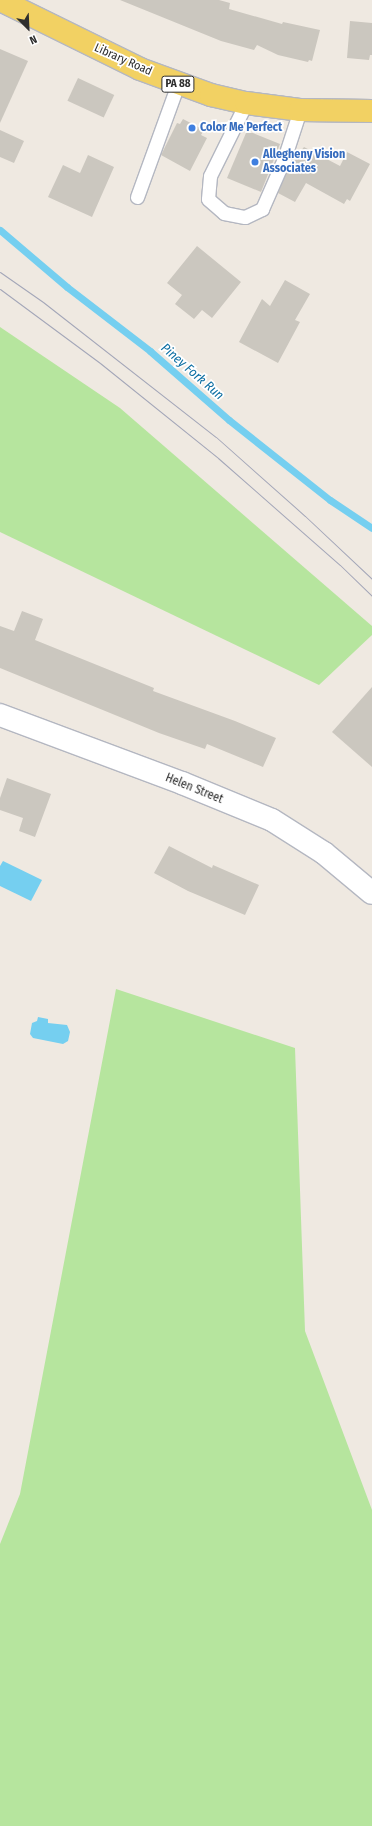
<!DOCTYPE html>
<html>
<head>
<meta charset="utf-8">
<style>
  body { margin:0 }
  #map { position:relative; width:372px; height:1826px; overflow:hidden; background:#efe9e1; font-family:"Fira Sans Condensed",sans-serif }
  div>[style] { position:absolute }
  .green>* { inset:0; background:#b6e59e }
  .water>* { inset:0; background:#75cff0 }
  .stream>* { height:7px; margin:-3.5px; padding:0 3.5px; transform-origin:3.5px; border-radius:3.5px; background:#75cff0 }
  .building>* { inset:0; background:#cbc7bf; transform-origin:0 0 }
  .roads { filter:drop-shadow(1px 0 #b4b7c1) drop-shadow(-1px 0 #b4b7c1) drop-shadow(0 1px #b4b7c1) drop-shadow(0 -1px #b4b7c1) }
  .service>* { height:13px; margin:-6.5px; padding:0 6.5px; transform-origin:6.5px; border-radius:6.5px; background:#fff }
  .minor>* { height:22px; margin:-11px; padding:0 11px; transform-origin:11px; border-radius:11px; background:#fff }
  .primary>* { height:22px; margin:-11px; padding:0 11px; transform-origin:11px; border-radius:11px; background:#f2d163 }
  .tram>* { height:1px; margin:-0.5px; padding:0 0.5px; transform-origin:0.5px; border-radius:0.5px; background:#a3a6b8 }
  .dots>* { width:11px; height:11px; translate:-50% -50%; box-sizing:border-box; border:2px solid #fff; border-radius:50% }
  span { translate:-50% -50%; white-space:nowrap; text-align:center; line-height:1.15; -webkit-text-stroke:3.5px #fff; paint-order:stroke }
  .shield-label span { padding:1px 3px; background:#fff; border:1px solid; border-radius:3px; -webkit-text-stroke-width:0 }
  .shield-label { font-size:11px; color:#2e2e2e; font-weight:700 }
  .street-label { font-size:12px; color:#2e2e2e }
  .shop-label { font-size:12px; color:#366cbe; font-weight:700 }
  .left { translate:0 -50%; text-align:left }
  .water-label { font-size:13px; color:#0d6fa3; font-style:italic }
  .north { position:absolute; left:8px; top:8px; width:40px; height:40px; -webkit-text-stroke:3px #fff; paint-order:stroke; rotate:156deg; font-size:11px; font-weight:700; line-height:16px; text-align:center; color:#2e2e2e }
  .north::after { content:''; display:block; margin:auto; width:14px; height:18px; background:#2e2e2e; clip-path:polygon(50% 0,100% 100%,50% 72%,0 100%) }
</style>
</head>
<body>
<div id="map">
  <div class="green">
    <i style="clip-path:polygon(0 327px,120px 408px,372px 626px,372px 635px,319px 685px,0 532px)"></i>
    <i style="clip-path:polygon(116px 989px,295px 1048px,305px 1331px,372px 1510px,372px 1826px,0 1826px,0 1544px,20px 1494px)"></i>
  </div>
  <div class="water">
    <i style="clip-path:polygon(3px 861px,42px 880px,31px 901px,0 886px,0 866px)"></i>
    <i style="clip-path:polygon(38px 1017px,48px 1019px,48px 1023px,67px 1025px,70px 1032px,68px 1041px,63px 1044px,33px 1038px,30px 1034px,32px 1023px,37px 1021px)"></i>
  </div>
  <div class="stream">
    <i style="left:0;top:230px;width:88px;rotate:40.4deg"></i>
    <i style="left:67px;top:287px;width:105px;rotate:37.6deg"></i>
    <i style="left:150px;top:351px;width:105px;rotate:41.1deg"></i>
    <i style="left:229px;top:420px;width:129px;rotate:38.4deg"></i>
    <i style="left:330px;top:500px;width:50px;rotate:33.7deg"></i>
  </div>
  <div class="building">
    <i style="clip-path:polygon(120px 0,219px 0,230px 3px,229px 9px,282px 24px,283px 22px,320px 30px,312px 61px,309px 60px,308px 62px,278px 55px,257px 45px,254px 50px,221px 41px)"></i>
    <i style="clip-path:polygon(350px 21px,372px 23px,372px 55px,370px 55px,369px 60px,347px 58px)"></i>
    <i style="clip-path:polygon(0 49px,28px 61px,0 123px)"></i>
    <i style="left:78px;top:78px;width:40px;height:25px;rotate:25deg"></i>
    <i style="clip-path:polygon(183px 119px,204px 130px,201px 135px,207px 138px,190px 171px,161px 155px,177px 123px,180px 124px)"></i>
    <i style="clip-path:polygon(0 130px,24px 141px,14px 163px,0 157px)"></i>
    <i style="clip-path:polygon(246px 133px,253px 133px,280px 144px,261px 192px,227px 178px)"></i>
    <i style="clip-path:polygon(304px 147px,340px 166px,347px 152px,370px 164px,350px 201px,347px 199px,344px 204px,306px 183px,295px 202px,278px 193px,295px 150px,300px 152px)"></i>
    <i style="clip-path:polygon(88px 155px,114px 167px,92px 217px,48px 197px,63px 165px,80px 173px)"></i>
    <i style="clip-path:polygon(197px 246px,241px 282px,212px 318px,202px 310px,194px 319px,175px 304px,182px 295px,167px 283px)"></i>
    <i style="clip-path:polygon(285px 280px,310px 294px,295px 320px,300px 322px,278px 363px,239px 342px,262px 299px,270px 306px)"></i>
    <i style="clip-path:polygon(22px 611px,43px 619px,35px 640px,154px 688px,153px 691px,235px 721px,276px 738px,263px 767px,207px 744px,205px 749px,159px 733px,0 668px,0 626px,14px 631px)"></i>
    <i style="clip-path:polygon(372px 687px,372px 767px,332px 732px)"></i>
    <i style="clip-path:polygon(7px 778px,51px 794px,35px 837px,19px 831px,23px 818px,0 810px,0 798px)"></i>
    <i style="clip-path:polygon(169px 846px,212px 868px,213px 865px,259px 885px,245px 915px,188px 891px,154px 873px)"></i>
  </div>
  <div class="roads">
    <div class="service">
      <i style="left:246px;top:103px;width:81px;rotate:116.3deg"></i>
      <i style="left:210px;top:176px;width:23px;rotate:95deg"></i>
      <i style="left:208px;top:199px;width:21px;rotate:41deg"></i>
      <i style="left:224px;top:213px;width:21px;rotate:11deg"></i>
      <i style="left:245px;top:217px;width:19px;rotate:-25deg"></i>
      <i style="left:262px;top:209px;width:55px;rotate:-66.3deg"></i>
      <i style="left:284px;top:159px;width:52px;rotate:-71.9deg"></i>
      <i style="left:137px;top:197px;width:120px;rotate:-70.1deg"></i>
    </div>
    <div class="minor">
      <i style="left:0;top:715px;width:194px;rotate:20.5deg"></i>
      <i style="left:182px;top:783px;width:97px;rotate:22.3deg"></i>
      <i style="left:272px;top:820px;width:62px;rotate:32.4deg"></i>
      <i style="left:324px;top:853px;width:62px;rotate:39.8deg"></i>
    </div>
    <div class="primary">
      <i style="left:0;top:0;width:156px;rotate:26.2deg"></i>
      <i style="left:140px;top:69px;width:76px;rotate:20.1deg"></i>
      <i style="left:211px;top:95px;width:36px;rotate:13deg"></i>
      <i style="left:246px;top:103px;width:54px;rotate:7.4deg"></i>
      <i style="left:300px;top:110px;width:72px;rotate:0.8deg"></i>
    </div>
  </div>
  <div class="tram">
    <i style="left:0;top:272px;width:52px;rotate:34.9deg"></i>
    <i style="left:43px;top:302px;width:219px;rotate:38deg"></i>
    <i style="left:216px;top:437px;width:119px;rotate:41.6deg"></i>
    <i style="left:305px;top:516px;width:92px;rotate:43.2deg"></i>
    <i style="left:0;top:289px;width:124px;rotate:36.5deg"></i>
    <i style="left:100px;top:363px;width:151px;rotate:38.8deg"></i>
    <i style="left:218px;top:458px;width:162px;rotate:41.3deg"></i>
    <i style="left:340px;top:565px;width:45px;rotate:44.1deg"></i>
  </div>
  <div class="dots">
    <i style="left:192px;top:128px;background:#3f7fe0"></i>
    <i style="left:255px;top:162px;background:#3f7fe0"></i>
  </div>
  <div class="shield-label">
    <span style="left:178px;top:84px">PA 88</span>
  </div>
  <div class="street-label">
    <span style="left:123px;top:60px;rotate:24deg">Library Road</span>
    <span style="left:194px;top:789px;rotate:22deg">Helen Street</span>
  </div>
  <div class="shop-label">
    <span class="left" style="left:200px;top:128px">Color Me Perfect</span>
    <span class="left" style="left:263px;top:162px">Allegheny Vision<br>Associates</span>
  </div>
  <div class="water-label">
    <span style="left:192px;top:372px;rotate:41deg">Piney Fork Run</span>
  </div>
  <div class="north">N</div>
</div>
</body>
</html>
